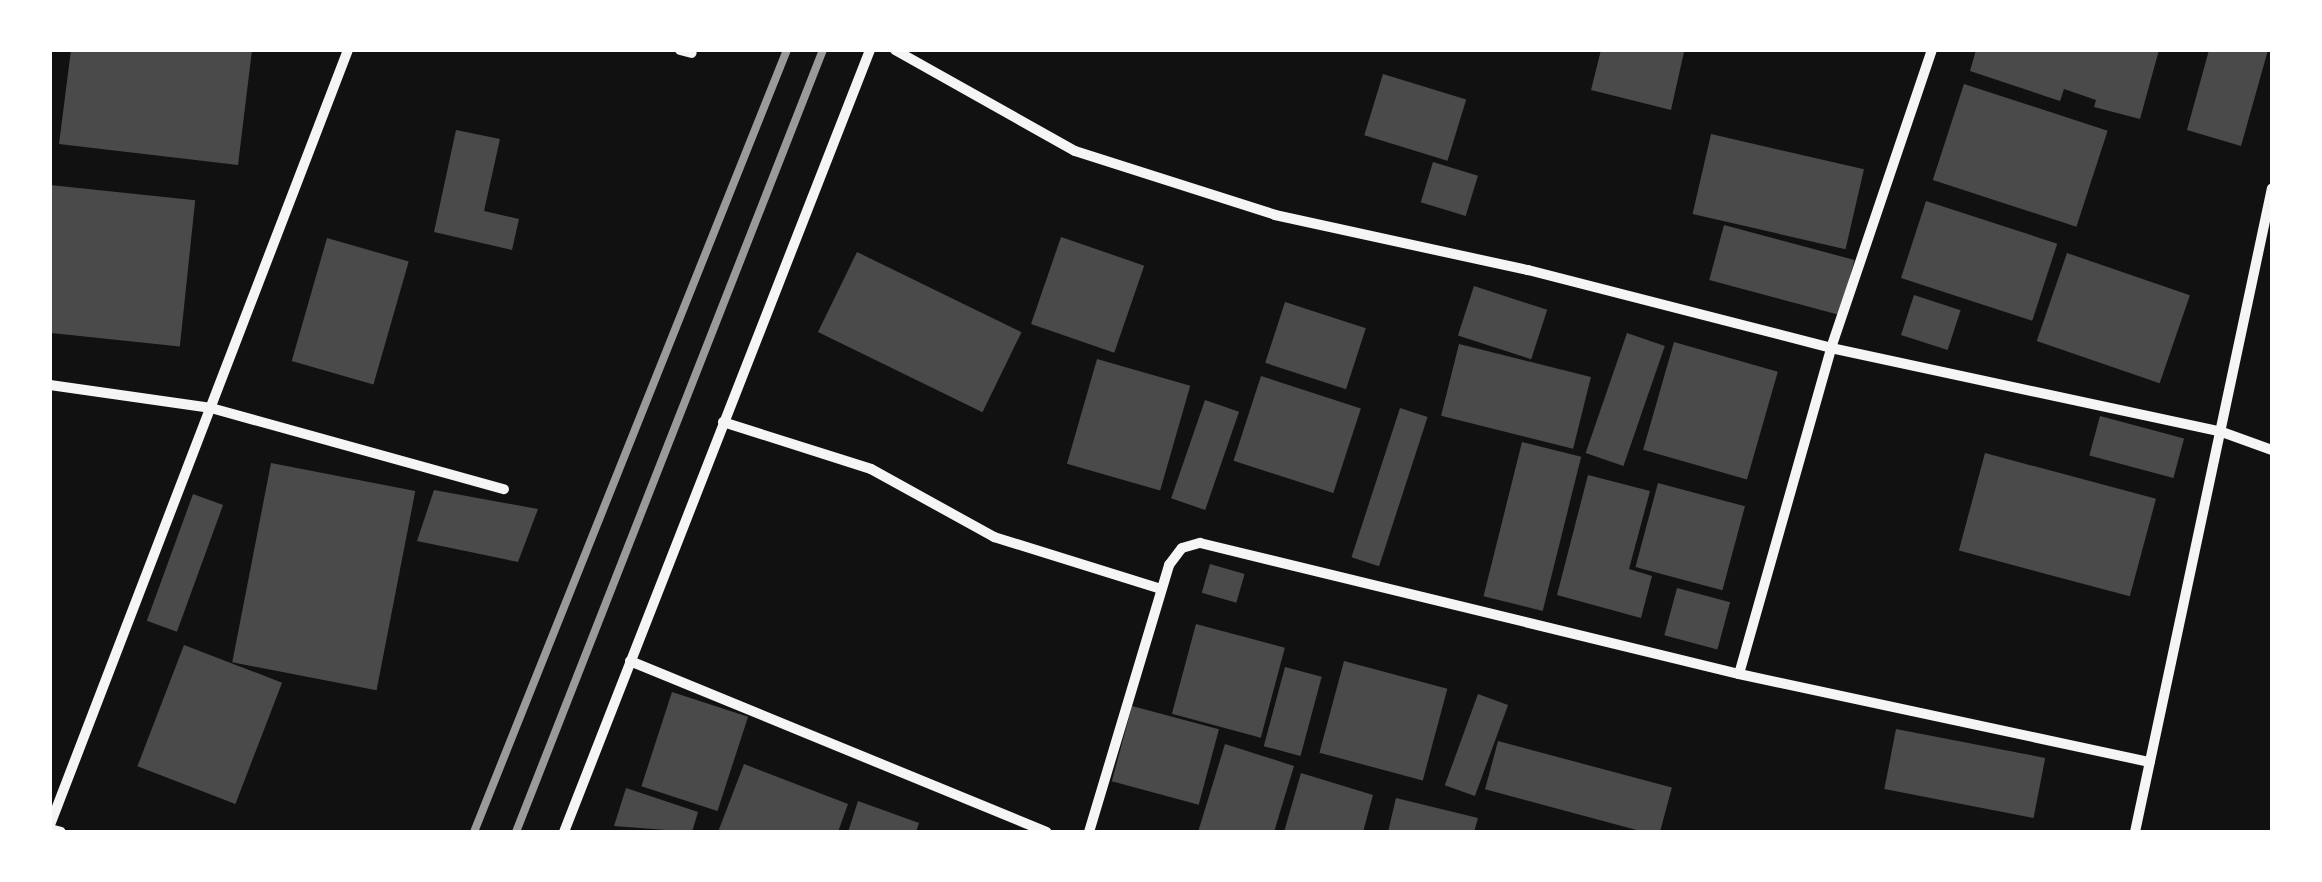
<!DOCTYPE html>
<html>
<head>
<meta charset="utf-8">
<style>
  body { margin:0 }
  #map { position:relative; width:2322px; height:882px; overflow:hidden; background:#111; font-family:Lato,sans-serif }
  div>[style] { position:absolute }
  .building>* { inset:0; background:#4a4a4a; transform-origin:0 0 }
  .minor>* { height:10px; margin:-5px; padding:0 5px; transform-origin:5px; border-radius:5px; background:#f5f5f5 }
  .rail>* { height:8px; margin:-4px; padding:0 4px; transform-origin:4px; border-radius:4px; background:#9a9a9a }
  span { translate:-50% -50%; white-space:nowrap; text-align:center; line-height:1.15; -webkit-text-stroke:10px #fff; paint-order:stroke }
  .frame { position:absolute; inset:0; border:52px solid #fff; pointer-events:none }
</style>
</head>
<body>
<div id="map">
  <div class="building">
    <i style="clip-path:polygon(71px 50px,252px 50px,238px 165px,59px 144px)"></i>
    <i style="clip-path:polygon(1601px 50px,1684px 52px,1671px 110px,1591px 90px)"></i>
    <i style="clip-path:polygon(1976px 50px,2069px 52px,2159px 50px,2140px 119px,2094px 107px,2096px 100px,2064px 89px,2060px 101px,1970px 71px)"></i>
    <i style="clip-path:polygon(2209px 50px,2268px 50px,2241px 146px,2187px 130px)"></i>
    <i style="left:1383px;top:74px;width:87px;height:64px;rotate:17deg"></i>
    <i style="left:1964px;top:84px;width:151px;height:101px;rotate:18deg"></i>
    <i style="clip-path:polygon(456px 130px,500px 139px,484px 211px,519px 219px,512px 250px,434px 232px)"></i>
    <i style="left:1711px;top:134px;width:157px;height:82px;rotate:13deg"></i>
    <i style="left:1433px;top:162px;width:47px;height:42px;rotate:17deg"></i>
    <i style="left:50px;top:185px;width:146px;height:147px;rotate:6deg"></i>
    <i style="left:1926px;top:201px;width:138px;height:81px;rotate:18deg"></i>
    <i style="left:1724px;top:225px;width:135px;height:57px;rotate:15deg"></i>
    <i style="left:1061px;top:237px;width:88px;height:92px;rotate:19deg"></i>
    <i style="left:327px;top:238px;width:85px;height:128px;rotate:16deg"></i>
    <i style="left:857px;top:252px;width:183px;height:89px;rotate:26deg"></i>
    <i style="left:2067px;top:253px;width:130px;height:93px;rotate:19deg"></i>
    <i style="left:1474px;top:286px;width:77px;height:52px;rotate:18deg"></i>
    <i style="left:1914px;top:295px;width:49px;height:42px;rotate:18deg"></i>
    <i style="left:1285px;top:302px;width:85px;height:64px;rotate:18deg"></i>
    <i style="left:1627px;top:333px;width:40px;height:127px;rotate:19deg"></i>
    <i style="left:1674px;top:342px;width:108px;height:112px;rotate:16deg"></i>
    <i style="left:1459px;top:344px;width:136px;height:74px;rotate:14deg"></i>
    <i style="left:1097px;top:359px;width:97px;height:109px;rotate:16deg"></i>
    <i style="left:1261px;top:376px;width:105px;height:89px;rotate:18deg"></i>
    <i style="left:1205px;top:400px;width:36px;height:104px;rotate:19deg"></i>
    <i style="left:1400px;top:408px;width:29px;height:157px;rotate:18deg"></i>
    <i style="left:2100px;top:416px;width:87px;height:41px;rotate:15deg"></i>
    <i style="left:1522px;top:442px;width:61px;height:159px;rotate:14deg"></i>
    <i style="left:1985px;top:453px;width:177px;height:101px;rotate:15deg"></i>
    <i style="left:271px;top:463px;width:147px;height:203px;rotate:11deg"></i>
    <i style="clip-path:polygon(1588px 475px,1650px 491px,1629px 569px,1652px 576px,1641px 618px,1557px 595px)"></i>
    <i style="left:1658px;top:483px;width:90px;height:87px;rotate:15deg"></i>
    <i style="clip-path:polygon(434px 490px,538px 509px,518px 562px,417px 541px)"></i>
    <i style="left:193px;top:494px;width:32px;height:135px;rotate:20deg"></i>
    <i style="left:1210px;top:564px;width:36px;height:30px;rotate:16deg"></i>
    <i style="left:1677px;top:588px;width:55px;height:49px;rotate:15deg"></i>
    <i style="left:1196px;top:624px;width:92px;height:93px;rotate:15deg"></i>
    <i style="left:184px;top:645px;width:105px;height:130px;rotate:21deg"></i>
    <i style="left:1344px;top:661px;width:107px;height:95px;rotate:15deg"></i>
    <i style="left:1285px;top:667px;width:38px;height:82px;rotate:15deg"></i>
    <i style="left:672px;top:692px;width:80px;height:99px;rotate:18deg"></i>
    <i style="left:1478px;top:694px;width:32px;height:97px;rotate:20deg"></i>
    <i style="left:1132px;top:706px;width:90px;height:78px;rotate:15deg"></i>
    <i style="left:1896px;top:729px;width:152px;height:61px;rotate:11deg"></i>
    <i style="left:1498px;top:741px;width:180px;height:50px;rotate:15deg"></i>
    <i style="clip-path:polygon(1225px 744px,1294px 766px,1274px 832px,1198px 832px)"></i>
    <i style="clip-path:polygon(744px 764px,848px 804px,838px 832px,718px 832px)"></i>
    <i style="clip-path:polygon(1301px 773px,1373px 795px,1363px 832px,1284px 832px)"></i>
    <i style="clip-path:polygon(626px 788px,698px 812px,692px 832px,614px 826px)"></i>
    <i style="clip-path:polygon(1396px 798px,1478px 818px,1474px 832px,1388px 832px)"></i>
    <i style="clip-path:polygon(858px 801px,919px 823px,916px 832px,848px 832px)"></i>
  </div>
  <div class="minor">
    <i style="left:680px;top:50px;width:12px;rotate:14deg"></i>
    <i style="left:895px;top:50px;width:206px;rotate:29.3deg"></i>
    <i style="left:1075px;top:151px;width:210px;rotate:17.7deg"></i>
    <i style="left:1275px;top:215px;width:259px;rotate:12.3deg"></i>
    <i style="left:1528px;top:270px;width:313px;rotate:14.4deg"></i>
    <i style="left:1831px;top:348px;width:400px;rotate:12.1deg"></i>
    <i style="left:2222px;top:432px;width:53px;rotate:19.8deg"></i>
    <i style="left:50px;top:385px;width:163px;rotate:8.1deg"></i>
    <i style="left:211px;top:408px;width:304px;rotate:15.5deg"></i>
    <i style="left:723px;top:422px;width:155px;rotate:17.6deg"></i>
    <i style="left:871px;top:469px;width:141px;rotate:28.9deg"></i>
    <i style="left:994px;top:537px;width:175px;rotate:17.3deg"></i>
    <i style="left:630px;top:661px;width:450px;rotate:22.3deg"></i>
    <i style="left:1739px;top:674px;width:339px;rotate:-74.2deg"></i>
    <i style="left:1831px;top:348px;width:315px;rotate:-71.3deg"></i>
    <i style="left:50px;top:825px;width:830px;rotate:-68.97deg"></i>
    <i style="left:50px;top:829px;width:11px;rotate:15deg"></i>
    <i style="left:564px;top:832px;width:840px;rotate:-68.63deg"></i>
    <i style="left:1089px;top:832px;width:279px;rotate:-73.3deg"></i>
    <i style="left:1169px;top:565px;width:21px;rotate:-53deg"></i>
    <i style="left:1182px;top:548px;width:19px;rotate:-16deg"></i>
    <i style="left:1200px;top:543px;width:555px;rotate:13.66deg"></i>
    <i style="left:1739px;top:674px;width:420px;rotate:12.1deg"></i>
    <i style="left:2135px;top:832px;width:658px;rotate:-77.99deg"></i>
  </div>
  <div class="rail">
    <i style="left:474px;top:832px;width:842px;rotate:-68.19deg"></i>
    <i style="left:516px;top:832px;width:840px;rotate:-68.57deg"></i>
  </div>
  <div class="frame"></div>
</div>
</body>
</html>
